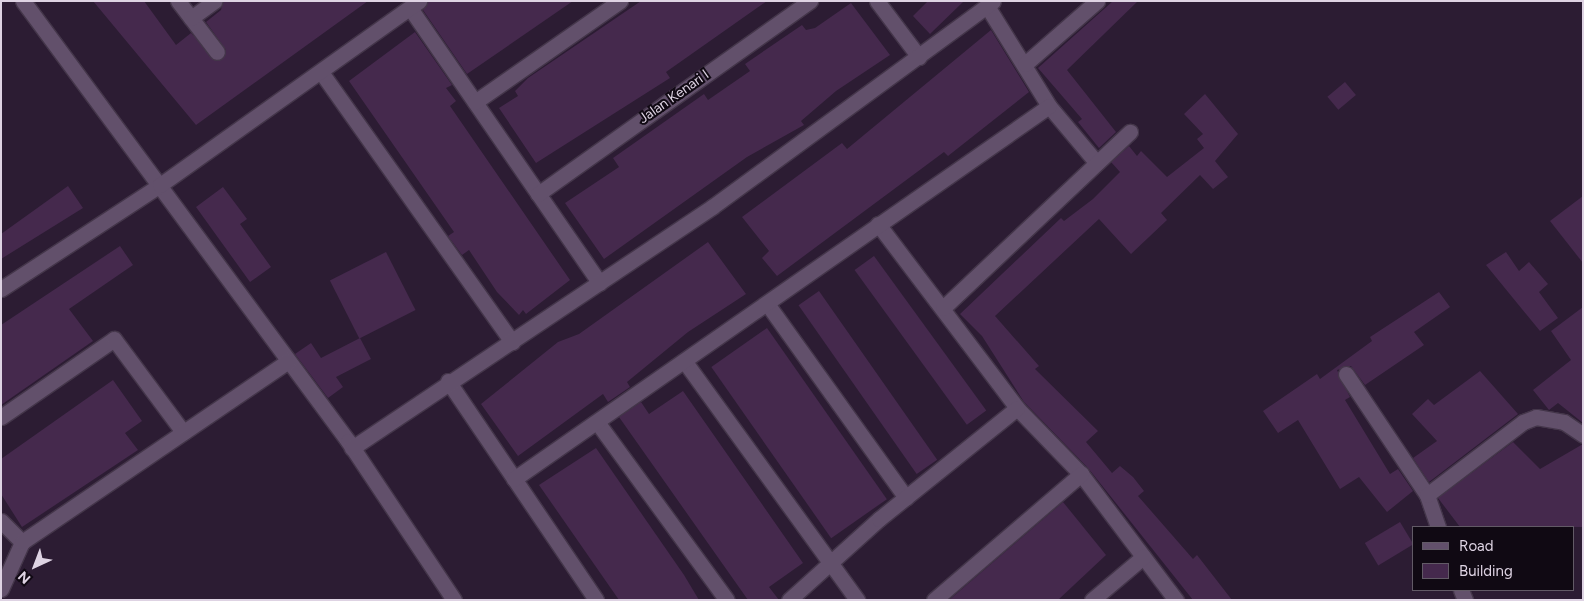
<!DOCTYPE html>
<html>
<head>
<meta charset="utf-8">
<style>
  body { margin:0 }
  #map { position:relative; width:1584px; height:601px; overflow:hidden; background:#2c1c33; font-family:Figtree,sans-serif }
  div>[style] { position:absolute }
  .building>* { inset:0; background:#45294d; transform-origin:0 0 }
  .roads { filter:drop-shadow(1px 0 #44364a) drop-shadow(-1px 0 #44364a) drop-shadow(0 1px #44364a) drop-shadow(0 -1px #44364a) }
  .street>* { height:15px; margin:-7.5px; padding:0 7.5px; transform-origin:7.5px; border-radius:7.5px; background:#62506b }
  span { translate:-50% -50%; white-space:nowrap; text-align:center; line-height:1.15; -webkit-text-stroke:4px #100913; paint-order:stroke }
  .street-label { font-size:14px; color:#ded3e3 }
  .frame { position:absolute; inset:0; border:2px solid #ded3e3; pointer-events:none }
  .legend { position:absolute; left:1412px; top:526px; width:162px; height:65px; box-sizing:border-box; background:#100913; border:1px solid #625a66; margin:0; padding:6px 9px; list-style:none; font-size:15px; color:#ded3e3 }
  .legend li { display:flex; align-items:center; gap:10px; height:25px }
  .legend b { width:25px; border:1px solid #625a66 }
  .north { position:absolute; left:10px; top:541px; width:50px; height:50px; -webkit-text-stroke:4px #100913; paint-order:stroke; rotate:223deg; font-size:14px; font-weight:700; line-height:20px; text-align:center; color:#ded3e3 }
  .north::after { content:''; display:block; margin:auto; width:18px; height:22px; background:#ded3e3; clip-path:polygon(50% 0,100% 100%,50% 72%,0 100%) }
</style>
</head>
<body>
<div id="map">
  <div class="building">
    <i style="clip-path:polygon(93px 1px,144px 1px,176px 45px,191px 33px,218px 61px,226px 50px,206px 22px,221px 10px,223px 1px,368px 1px,196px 125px)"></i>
    <i style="clip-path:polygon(428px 1px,573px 1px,467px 74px,423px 10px)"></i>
    <i style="clip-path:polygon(641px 1px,767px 1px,666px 72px,670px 78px,536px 163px,499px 108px,518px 96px,515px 91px,528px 78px)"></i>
    <i style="clip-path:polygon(928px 1px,964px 1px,930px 34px,913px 16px)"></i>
    <i style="clip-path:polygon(1113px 1px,1138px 1px,1067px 70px,1116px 132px,1099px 148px,1078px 122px,1082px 119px,1038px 68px)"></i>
    <i style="clip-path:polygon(851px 3px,890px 55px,836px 91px,801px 121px,804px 125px,747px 157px,604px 259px,565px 203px,619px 167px,613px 158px,704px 94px,708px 100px,750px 71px,745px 64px,802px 25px,806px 30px,815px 28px)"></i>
    <i style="clip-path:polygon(991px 30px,1029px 92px,948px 156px,944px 152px,777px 276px,762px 258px,769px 251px,742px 217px,842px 143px,847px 149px)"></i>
    <i style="clip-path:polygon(415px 32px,452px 85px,446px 88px,456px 101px,450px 106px,570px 280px,526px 314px,523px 310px,519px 315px,497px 292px,469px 250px,462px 255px,448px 236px,454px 232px,349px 81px)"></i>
    <i style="left:1345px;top:82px;width:17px;height:23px;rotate:50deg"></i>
    <i style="clip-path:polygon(1205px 94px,1238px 134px,1215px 161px,1228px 177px,1213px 189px,1200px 175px,1161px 213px,1167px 220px,1131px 254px,1099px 219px,995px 316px,1039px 366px,1035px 369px,1098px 431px,1086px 442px,1112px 473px,1120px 466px,1133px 477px,1144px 491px,1138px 496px,1193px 559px,1197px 555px,1232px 600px,1193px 600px,1088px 468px,1024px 402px,982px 336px,960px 314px,1061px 218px,1064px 221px,1093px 199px,1120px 172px,1111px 162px,1129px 146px,1137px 156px,1141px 151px,1167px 177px,1204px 148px,1197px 139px,1203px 134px,1184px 114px)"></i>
    <i style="clip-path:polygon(68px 186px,83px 208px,1px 259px,1px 234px)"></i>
    <i style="clip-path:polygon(223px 187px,247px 219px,240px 224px,271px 267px,250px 282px,196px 207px)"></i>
    <i style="clip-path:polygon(1583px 196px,1583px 263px,1550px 221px)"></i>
    <i style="clip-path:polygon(708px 242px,746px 294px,688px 332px,627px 382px,630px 387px,608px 402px,603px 394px,518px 456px,481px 404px,558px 342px,579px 334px)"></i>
    <i style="clip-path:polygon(120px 246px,133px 265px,69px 309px,93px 341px,1px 405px,1px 325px)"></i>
    <i style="left:386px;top:252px;width:65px;height:63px;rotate:63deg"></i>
    <i style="clip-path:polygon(1506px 252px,1519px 271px,1529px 262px,1548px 284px,1539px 292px,1558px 318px,1540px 331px,1486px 265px)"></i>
    <i style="left:874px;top:256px;width:191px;height:24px;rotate:54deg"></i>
    <i style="left:819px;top:291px;width:206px;height:25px;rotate:55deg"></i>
    <i style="clip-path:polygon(1439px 292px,1450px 307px,1414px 332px,1424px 345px,1365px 385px,1351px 366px,1337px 370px,1350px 397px,1345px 400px,1390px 474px,1398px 469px,1413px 491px,1387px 512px,1359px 477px,1340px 489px,1298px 420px,1278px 433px,1263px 411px,1317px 374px,1320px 379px,1372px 341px,1370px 337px)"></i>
    <i style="clip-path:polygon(1583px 307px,1583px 423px,1558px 403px,1549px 410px,1533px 390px,1571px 360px,1551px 331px)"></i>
    <i style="left:767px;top:328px;width:209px;height:68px;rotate:55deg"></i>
    <i style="clip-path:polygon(360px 338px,371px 359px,336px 377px,343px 387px,328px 398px,295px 354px,311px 343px,321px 358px)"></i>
    <i style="clip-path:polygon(1480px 371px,1518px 414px,1429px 482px,1413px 458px,1437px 441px,1412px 414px,1428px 399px,1434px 405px)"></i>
    <i style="clip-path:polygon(113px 380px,142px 421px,125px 433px,138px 450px,22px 527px,1px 494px,1px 459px)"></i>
    <i style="clip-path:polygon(683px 391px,803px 563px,769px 587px,779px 600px,748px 600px,619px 417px,641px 402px,649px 414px)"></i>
    <i style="clip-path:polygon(1513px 442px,1540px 469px,1583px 444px,1583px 527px,1460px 527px,1438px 498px)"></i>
    <i style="clip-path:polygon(596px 448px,684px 575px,699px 600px,619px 600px,539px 485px)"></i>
    <i style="clip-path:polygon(1063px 502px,1106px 555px,1058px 600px,949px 600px)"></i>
    <i style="left:1400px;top:522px;width:26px;height:41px;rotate:59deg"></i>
  </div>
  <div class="roads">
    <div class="street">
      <i style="left:23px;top:1px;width:547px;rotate:53.55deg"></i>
      <i style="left:348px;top:441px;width:191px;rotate:56.3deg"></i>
      <i style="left:178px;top:1px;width:64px;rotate:52.6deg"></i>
      <i style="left:877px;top:1px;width:70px;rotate:53.1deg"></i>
      <i style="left:987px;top:6px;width:118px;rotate:58.2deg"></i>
      <i style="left:1049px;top:106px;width:73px;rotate:50deg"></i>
      <i style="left:410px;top:8px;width:334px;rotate:55.4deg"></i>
      <i style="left:191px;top:18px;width:29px;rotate:-36deg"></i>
      <i style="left:1025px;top:64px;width:96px;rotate:-41.2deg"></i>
      <i style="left:321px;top:72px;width:331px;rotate:54.7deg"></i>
      <i style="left:475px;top:102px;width:177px;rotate:-34.9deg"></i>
      <i style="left:538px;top:194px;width:334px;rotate:-35.4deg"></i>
      <i style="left:878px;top:224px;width:231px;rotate:52.9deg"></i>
      <i style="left:1017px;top:408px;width:92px;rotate:45.9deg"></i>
      <i style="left:1081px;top:474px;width:158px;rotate:53deg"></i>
      <i style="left:1px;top:289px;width:190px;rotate:-33.2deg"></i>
      <i style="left:160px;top:185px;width:318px;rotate:-35.4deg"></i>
      <i style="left:768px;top:305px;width:237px;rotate:54.4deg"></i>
      <i style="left:943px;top:308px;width:257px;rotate:-43.3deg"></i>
      <i style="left:685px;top:362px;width:294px;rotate:54.1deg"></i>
      <i style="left:1346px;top:374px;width:146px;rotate:56.2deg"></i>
      <i style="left:1427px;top:495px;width:34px;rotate:71deg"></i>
      <i style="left:448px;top:381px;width:264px;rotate:55.9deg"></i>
      <i style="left:1px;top:417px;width:137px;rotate:-34.6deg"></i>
      <i style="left:114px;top:339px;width:116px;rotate:53.4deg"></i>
      <i style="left:597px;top:422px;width:220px;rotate:53.9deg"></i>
      <i style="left:352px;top:448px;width:433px;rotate:-33.8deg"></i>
      <i style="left:712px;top:207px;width:348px;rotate:-36.2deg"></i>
      <i style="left:514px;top:479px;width:652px;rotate:-34.88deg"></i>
      <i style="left:1427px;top:495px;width:121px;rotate:-37.2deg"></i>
      <i style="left:1523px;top:422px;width:14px;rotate:-21deg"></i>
      <i style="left:1536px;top:417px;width:28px;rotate:10deg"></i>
      <i style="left:1564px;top:422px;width:23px;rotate:34deg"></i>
      <i style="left:1px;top:521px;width:30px;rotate:45deg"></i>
      <i style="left:1px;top:589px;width:51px;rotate:-65.9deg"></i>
      <i style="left:22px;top:542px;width:322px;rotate:-34.2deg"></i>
      <i style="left:1461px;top:590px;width:11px;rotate:68deg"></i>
      <i style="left:789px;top:600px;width:121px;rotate:-42deg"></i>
      <i style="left:879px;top:519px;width:177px;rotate:-38.8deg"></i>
      <i style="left:934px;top:600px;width:194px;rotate:-40.6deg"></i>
      <i style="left:1092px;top:600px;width:67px;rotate:-40.1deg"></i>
    </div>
  </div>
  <div class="street-label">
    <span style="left:674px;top:97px;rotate:-35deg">Jalan Kenari I</span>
  </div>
  <div class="frame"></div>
  <ul class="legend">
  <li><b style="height:6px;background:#62506b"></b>Road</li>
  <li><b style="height:14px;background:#45294d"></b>Building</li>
  </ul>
  <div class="north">N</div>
</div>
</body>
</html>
